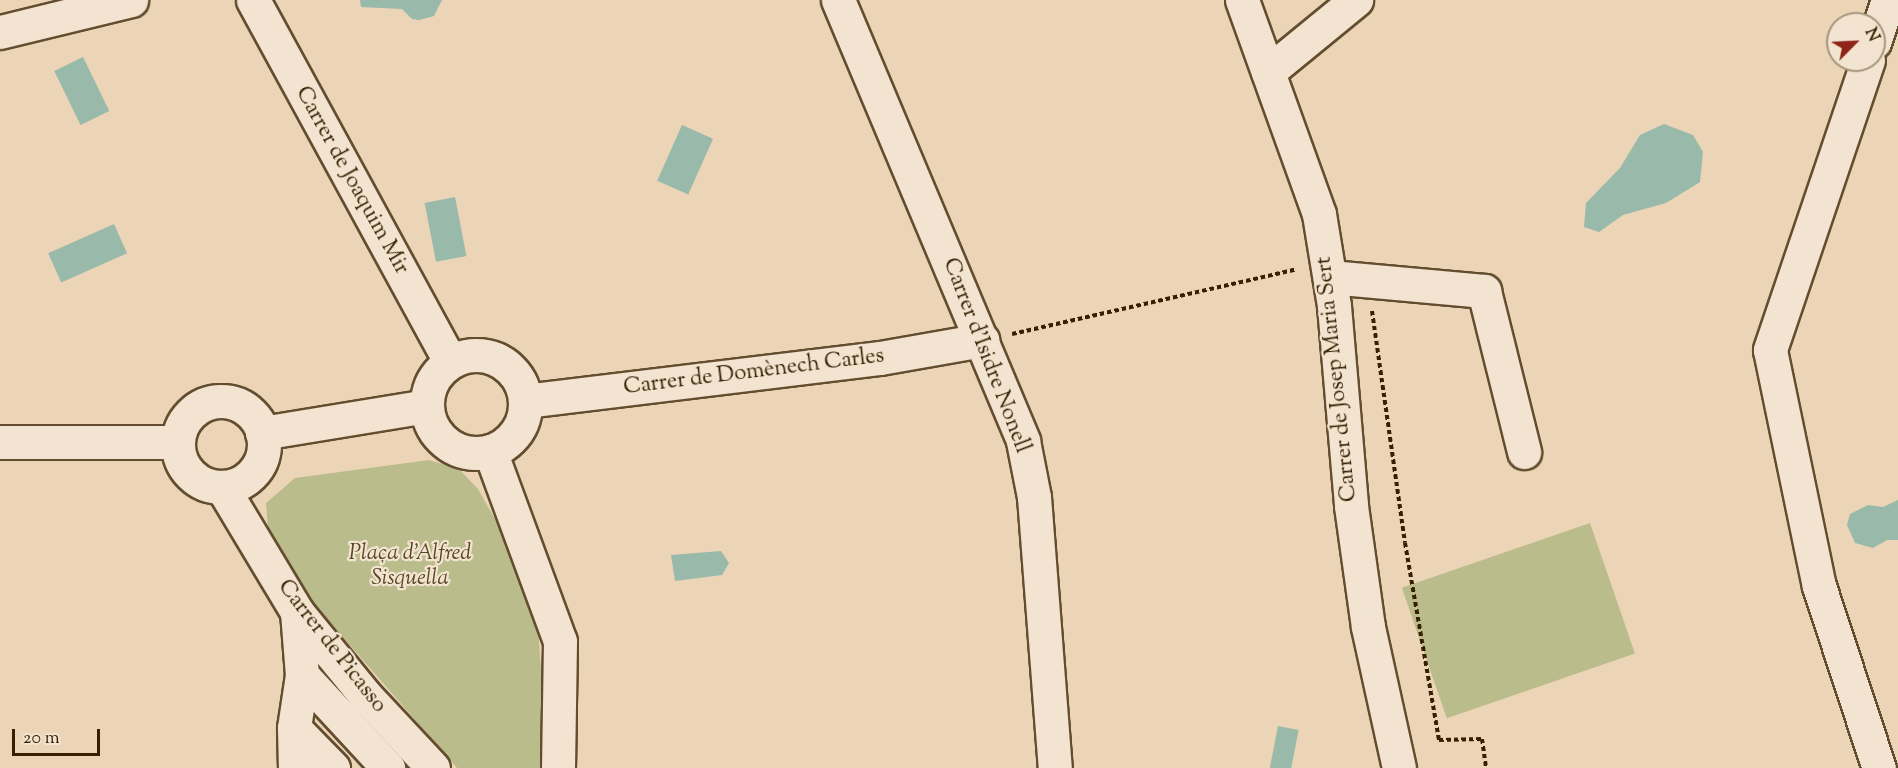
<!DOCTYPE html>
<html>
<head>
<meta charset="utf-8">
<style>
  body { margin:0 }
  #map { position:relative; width:1898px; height:768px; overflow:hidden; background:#ebd5b6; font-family:"Sorts Mill Goudy",serif }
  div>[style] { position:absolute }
  .green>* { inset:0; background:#babc8c; transform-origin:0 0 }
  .water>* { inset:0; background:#99b9ab; transform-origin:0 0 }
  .path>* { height:4px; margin-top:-2px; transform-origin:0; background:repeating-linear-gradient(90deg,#372002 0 4.5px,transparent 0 7.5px) }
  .roads { filter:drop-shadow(2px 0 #644d2f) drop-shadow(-2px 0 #644d2f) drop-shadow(0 2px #644d2f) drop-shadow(0 -2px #644d2f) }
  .minor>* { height:33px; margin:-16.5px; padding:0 16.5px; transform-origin:16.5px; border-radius:16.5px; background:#f2e4d0 }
  .minor>.ring { margin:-16.5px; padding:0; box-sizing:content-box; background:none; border:33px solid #f2e4d0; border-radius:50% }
  span { translate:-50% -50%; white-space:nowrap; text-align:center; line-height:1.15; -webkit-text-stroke:4.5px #f2e4d0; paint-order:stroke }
  .street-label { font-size:22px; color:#372002 }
  .park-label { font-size:22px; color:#584724; font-style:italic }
  .north { position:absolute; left:1826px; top:12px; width:60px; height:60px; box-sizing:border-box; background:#f2e4d0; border:2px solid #a7967e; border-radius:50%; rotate:66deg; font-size:16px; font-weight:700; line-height:24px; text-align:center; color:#372002 }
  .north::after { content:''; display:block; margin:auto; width:21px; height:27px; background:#8f2418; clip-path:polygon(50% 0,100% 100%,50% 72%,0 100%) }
  .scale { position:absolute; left:12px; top:729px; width:88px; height:27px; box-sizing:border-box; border:3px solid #372002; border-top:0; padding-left:8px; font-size:18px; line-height:21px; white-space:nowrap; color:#372002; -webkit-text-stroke:4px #f2e4d0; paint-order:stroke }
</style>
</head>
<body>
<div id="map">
  <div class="green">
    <i style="clip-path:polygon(429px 460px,459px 469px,478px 489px,522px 567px,537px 614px,548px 768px,457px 768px,294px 581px,269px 543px,266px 503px,295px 478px)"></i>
    <i style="left:1590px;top:523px;width:138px;height:199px;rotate:71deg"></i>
  </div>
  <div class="water">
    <i style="clip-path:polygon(360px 0,442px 0,434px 16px,419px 20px,412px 19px,402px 9px,361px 7px)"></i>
    <i style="left:83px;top:57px;width:60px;height:32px;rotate:64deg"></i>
    <i style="clip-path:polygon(1664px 124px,1693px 135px,1703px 152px,1700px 182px,1666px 203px,1623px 215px,1599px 232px,1584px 227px,1586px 203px,1620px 168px,1640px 135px)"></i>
    <i style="left:682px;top:125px;width:34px;height:61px;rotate:24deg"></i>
    <i style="left:455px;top:197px;width:60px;height:31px;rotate:79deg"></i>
    <i style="left:114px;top:224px;width:32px;height:72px;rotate:66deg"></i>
    <i style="clip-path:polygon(1898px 500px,1898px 540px,1887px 540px,1873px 548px,1855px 543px,1847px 525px,1850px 514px,1868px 505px,1883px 507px)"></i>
    <i style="clip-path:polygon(721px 551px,729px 563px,722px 575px,675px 581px,671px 555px)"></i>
    <i style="left:1278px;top:726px;width:21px;height:43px;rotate:11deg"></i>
  </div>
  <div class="path">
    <i style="left:1372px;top:311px;width:234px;rotate:81.9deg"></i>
    <i style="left:1405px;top:543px;width:200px;rotate:80.2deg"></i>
    <i style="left:1439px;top:740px;width:43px;rotate:-1.3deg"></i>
    <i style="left:1482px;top:739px;width:29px;rotate:82deg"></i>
    <i style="left:1012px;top:334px;width:292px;rotate:-12.8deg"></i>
  </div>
  <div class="roads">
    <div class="minor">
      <i style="left:253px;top:0;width:412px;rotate:61.4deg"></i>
      <i style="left:838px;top:0;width:478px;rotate:67.2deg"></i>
      <i style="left:1023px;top:441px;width:57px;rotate:78.9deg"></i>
      <i style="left:1034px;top:497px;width:272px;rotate:85.6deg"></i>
      <i style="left:1242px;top:0;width:227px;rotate:70.2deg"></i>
      <i style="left:1319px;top:214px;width:93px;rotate:80.7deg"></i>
      <i style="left:1334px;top:306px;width:201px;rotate:85.1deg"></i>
      <i style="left:1351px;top:506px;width:122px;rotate:82deg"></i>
      <i style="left:1368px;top:627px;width:144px;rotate:77.6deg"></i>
      <i style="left:0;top:32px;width:135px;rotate:-13.7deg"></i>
      <i style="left:1874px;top:42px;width:44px;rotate:-71.6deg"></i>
      <i style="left:1868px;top:60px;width:306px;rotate:108.7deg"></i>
      <i style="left:1770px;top:350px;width:241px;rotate:78.3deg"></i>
      <i style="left:1819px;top:586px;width:192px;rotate:71.8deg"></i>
      <i style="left:1268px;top:72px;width:114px;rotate:-39.3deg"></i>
      <i style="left:1330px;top:277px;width:155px;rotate:5.2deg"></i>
      <i style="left:1484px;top:291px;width:166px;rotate:76deg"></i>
      <i class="ring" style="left:427px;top:355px;width:65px;height:65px"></i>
      <i style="left:525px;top:401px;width:358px;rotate:-6.9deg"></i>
      <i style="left:880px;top:358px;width:104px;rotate:-10deg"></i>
      <i class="ring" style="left:178px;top:401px;width:53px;height:53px"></i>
      <i style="left:262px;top:433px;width:167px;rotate:-9.3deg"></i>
      <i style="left:0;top:442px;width:178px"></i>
      <i style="left:490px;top:451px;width:202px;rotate:69.8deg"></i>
      <i style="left:560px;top:641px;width:127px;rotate:90.9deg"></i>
      <i style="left:222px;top:487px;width:146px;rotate:59deg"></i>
      <i style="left:297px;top:612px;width:106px;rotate:50.7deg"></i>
      <i style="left:364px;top:694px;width:101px;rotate:47deg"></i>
      <i style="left:297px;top:612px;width:63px;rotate:85.5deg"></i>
      <i style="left:302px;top:675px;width:54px;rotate:98.6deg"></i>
      <i style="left:294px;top:728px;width:56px;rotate:45.7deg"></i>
      <i style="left:302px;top:675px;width:127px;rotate:47.2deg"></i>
      <i style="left:294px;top:728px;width:40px;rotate:88.6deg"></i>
    </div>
  </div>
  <div class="street-label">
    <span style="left:351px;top:181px;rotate:61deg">Carrer de Joaquim Mir</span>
    <span style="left:985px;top:356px;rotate:69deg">Carrer d'Isidre Nonell</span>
    <span style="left:754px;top:373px;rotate:-7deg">Carrer de Domènech Carles</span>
    <span style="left:1338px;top:379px;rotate:-96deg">Carrer de Josep Maria Sert</span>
    <span style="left:331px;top:647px;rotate:52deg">Carrer de Picasso</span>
  </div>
  <div class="park-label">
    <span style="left:410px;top:567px">Plaça d'Alfred<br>Sisquella</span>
  </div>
  <div class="north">N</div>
  <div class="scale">20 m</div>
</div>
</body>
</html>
